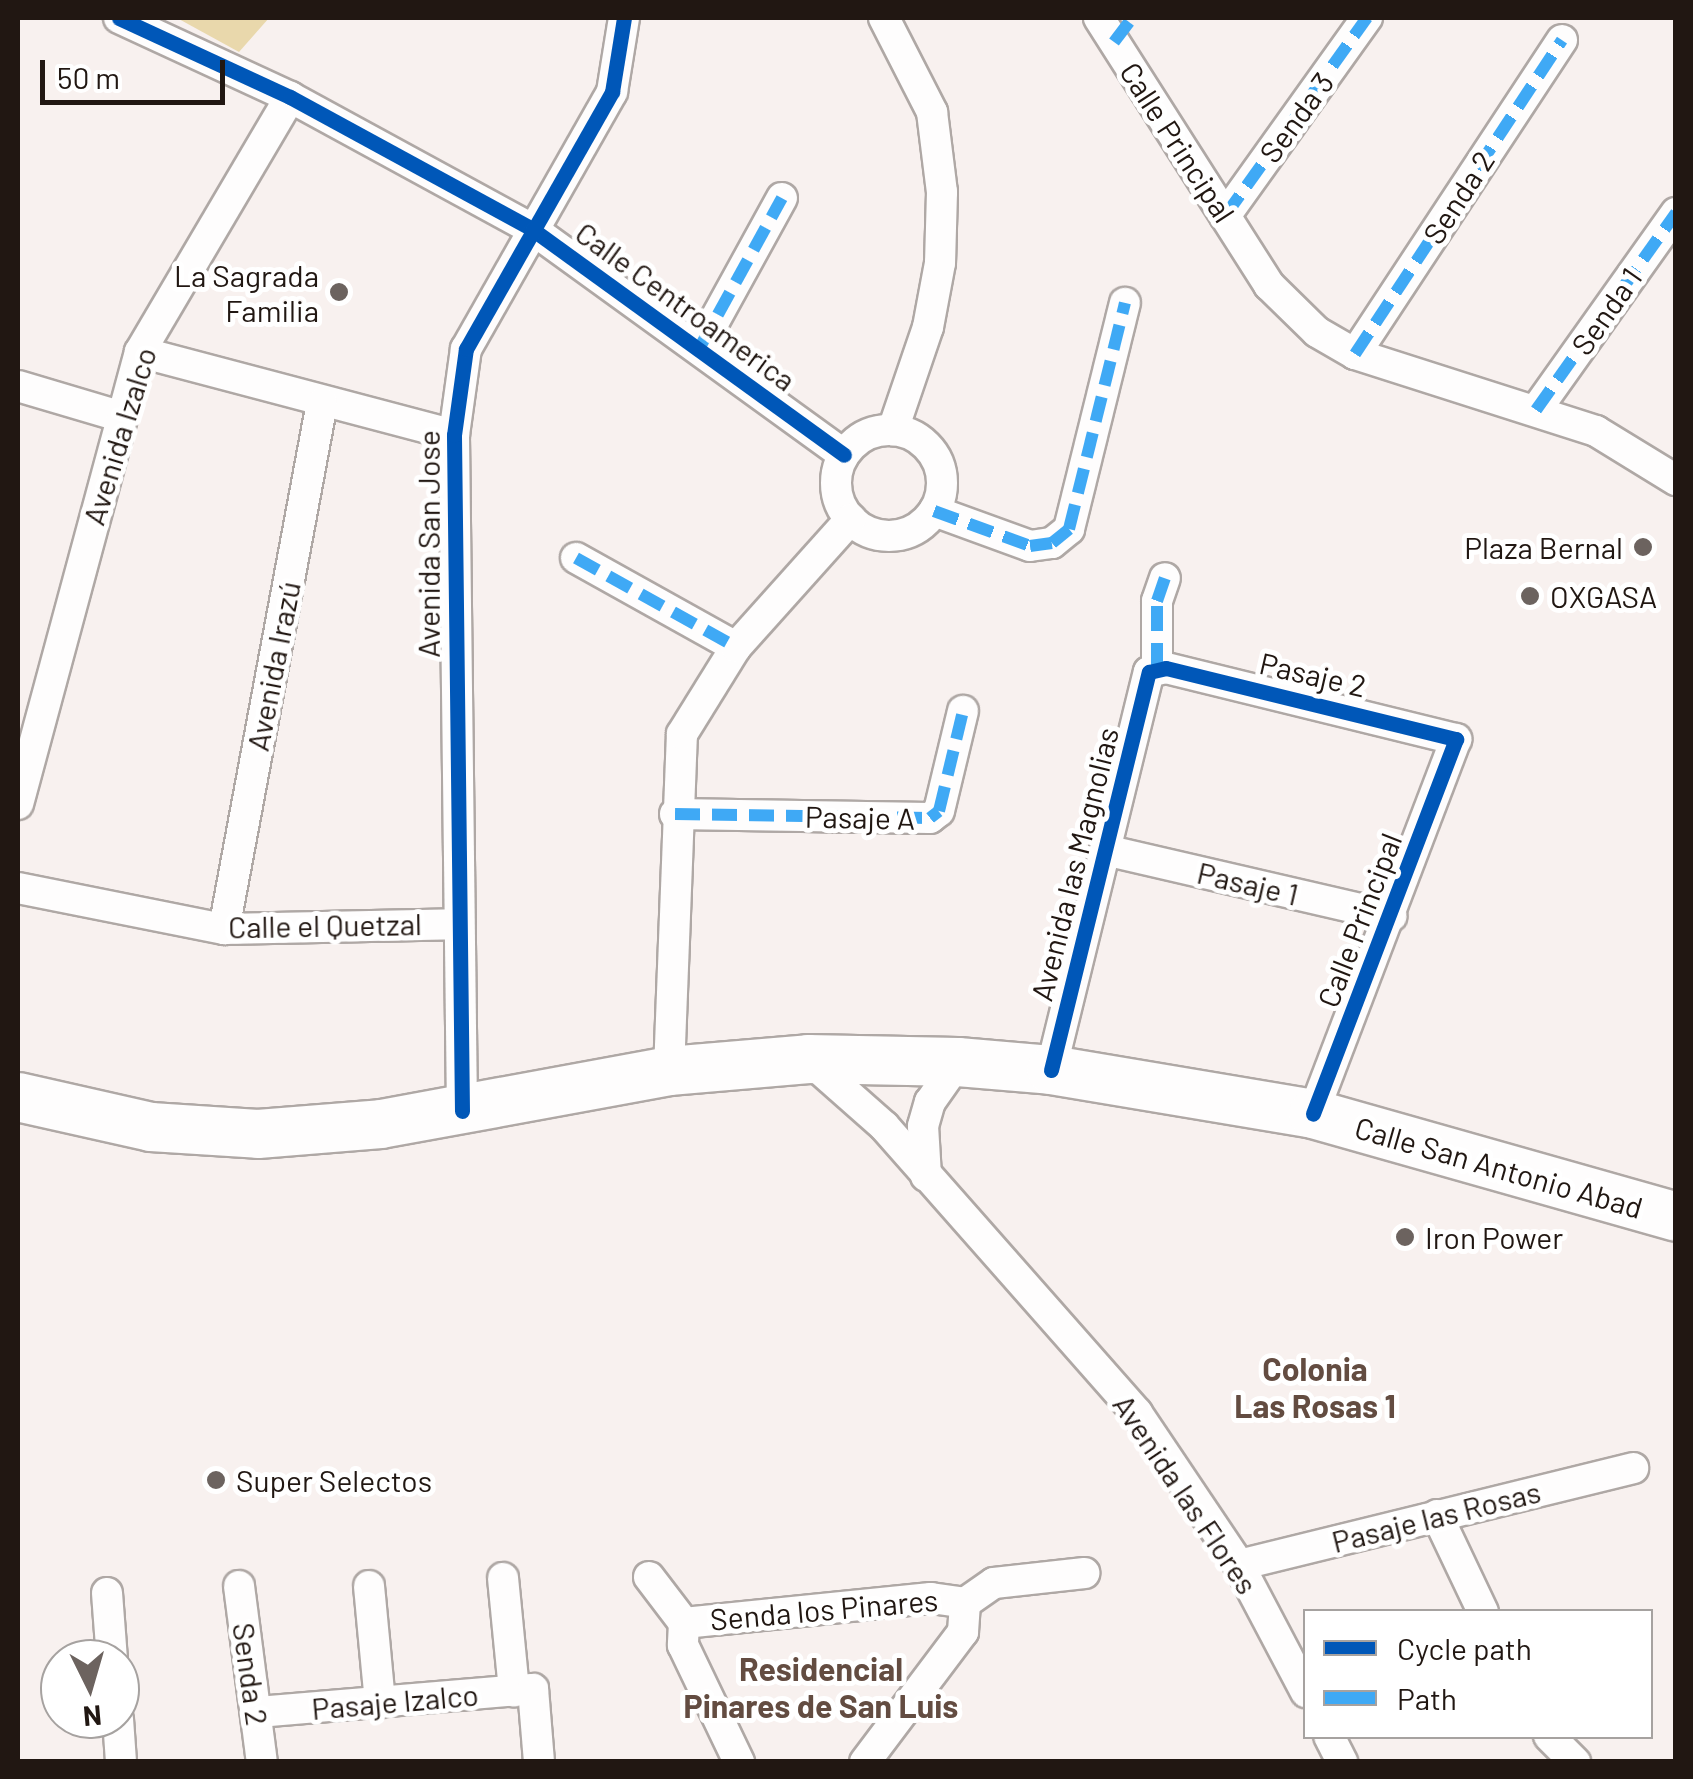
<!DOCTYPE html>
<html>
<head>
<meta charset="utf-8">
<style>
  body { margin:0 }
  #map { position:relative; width:1693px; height:1779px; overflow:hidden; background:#f8f1ef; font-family:Barlow,sans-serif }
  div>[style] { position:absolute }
  .green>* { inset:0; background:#e9d8ac }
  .roads { filter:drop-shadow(2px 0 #afa8a5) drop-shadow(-2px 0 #afa8a5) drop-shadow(0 2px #afa8a5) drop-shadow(0 -2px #afa8a5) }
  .street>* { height:30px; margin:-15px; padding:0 15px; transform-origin:15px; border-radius:15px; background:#fefdfd }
  .street>.ring { margin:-15px; padding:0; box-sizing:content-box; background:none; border:30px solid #fefdfd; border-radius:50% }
  .primary>* { height:48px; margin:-24px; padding:0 24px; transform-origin:24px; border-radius:24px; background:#fefdfd }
  .quiet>* { height:12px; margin-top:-6px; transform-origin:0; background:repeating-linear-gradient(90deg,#3fa9f5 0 25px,transparent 0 37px) }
  .cycleway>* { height:15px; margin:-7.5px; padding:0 7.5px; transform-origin:7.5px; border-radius:7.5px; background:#0057b8 }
  .dots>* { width:28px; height:28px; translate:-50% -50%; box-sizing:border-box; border:5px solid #fff; border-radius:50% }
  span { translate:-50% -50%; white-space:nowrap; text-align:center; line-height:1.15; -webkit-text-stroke:10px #fff; paint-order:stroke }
  .street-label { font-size:30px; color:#211712 }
  .poi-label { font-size:30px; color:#211712 }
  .right { translate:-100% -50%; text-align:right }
  .left { translate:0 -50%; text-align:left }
  .neighbourhood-label { font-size:32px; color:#634c41; font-weight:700 }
  .frame { position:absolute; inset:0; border:20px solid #211712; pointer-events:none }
  .legend { position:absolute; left:1303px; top:1609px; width:350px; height:130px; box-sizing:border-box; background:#fff; border:2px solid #a6a2a0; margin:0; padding:12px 18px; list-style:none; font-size:30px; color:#211712 }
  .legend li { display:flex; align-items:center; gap:20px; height:50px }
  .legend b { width:50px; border:2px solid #a6a2a0 }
  .north { position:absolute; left:40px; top:1639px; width:100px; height:100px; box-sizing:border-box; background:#fff; border:2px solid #a6a2a0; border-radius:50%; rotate:175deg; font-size:28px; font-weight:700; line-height:40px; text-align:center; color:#211712 }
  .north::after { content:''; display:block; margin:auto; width:35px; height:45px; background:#6c635f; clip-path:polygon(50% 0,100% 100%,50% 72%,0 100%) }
  .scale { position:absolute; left:40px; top:60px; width:185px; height:45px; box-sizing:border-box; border:5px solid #211712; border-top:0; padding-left:12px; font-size:30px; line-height:35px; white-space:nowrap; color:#211712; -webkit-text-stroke:8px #fff; paint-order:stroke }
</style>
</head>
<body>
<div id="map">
  <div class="green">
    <i style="clip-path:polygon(177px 18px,269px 18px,239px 52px)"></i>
  </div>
  <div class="roads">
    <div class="street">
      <i style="left:119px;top:18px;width:188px;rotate:24.8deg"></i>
      <i style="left:290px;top:97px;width:276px;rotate:28.6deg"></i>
      <i style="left:532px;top:229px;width:385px;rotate:35.9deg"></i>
      <i style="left:884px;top:18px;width:106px;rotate:62.9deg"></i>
      <i style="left:932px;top:112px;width:81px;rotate:82.9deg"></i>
      <i style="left:942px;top:192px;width:71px;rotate:91.6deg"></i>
      <i style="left:940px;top:263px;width:65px;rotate:100.6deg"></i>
      <i style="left:928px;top:327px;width:109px;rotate:108.8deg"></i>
      <i style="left:1099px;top:18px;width:317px;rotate:57.5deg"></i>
      <i style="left:1269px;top:285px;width:67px;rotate:44.4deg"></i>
      <i style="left:1317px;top:332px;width:44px;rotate:30.1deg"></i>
      <i style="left:1355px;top:354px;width:253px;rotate:17.7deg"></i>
      <i style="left:1596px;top:431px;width:94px;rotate:31.5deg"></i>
      <i style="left:1225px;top:216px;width:244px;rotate:-54.4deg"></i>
      <i style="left:700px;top:347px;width:170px;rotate:-61.2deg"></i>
      <i style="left:140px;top:352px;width:325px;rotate:14.8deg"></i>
      <i style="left:1355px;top:354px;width:376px;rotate:-56.6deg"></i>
      <i style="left:18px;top:386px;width:105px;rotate:16.5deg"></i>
      <i style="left:1536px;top:410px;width:242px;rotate:-54.6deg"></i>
      <i class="ring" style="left:836px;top:430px;width:76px;height:76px"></i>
      <i style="left:934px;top:511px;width:102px;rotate:20deg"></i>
      <i style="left:1030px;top:546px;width:22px;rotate:-8deg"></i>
      <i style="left:1052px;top:543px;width:22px;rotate:-39deg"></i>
      <i style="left:1069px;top:529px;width:233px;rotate:-76.1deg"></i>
      <i style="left:576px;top:558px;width:183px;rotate:29.1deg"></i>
      <i style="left:1157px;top:668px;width:67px;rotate:-90deg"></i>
      <i style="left:1157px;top:601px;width:24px;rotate:-71deg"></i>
      <i style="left:18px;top:804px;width:468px;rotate:-74.9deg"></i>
      <i style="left:140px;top:352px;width:296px;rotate:-59.5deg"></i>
      <i style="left:675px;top:814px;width:255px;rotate:0.9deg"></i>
      <i style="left:930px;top:818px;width:11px;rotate:-38deg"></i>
      <i style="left:939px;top:811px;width:103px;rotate:-76.5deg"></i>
      <i style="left:1105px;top:850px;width:294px;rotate:13deg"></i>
      <i style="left:18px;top:888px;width:210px;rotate:11.3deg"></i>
      <i style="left:224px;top:929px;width:232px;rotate:-1.2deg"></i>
      <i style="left:224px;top:929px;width:535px;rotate:-79.45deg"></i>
      <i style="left:808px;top:1059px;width:101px;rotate:41.4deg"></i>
      <i style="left:884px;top:1126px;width:383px;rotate:48.6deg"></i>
      <i style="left:1137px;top:1413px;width:183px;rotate:56.1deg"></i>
      <i style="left:1239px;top:1565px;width:144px;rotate:62.2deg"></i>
      <i style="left:1051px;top:1070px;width:410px;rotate:-76.2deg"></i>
      <i style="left:1149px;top:672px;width:17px;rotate:-13deg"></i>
      <i style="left:1166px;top:668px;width:299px;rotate:13.8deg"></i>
      <i style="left:1456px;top:739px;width:401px;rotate:110.9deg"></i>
      <i style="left:669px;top:1071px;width:337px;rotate:-87.8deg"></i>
      <i style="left:682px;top:734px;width:102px;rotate:-58.2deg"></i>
      <i style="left:736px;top:647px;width:172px;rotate:-48.1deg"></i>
      <i style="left:462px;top:1111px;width:676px;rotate:-90.68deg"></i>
      <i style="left:454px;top:435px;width:87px;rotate:-82.1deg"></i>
      <i style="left:466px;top:349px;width:296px;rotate:-60.4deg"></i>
      <i style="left:612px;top:92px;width:75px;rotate:-80.8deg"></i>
      <i style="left:926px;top:1176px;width:50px;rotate:-93.4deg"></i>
      <i style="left:923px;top:1126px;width:25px;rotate:-74deg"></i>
      <i style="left:930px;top:1102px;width:49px;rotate:-55deg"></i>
      <i style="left:1437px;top:1515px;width:107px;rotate:64.6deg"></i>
      <i style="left:1239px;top:1565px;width:406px;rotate:-13.8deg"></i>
      <i style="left:649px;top:1577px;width:58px;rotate:52.7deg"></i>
      <i style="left:684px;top:1623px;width:22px;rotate:93deg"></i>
      <i style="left:683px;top:1645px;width:130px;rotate:64.4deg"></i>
      <i style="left:503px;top:1578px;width:114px;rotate:84.4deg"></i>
      <i style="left:239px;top:1586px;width:177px;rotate:82.6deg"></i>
      <i style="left:369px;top:1586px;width:117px;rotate:84.6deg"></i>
      <i style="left:107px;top:1593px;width:66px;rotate:85.7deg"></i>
      <i style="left:965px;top:1603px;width:35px;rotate:-35deg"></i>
      <i style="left:994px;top:1583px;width:91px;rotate:-6.3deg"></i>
      <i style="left:684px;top:1623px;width:248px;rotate:-5.8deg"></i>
      <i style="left:931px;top:1598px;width:34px;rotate:8deg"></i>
      <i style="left:258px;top:1712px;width:276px;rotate:-4.8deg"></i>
      <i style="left:533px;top:1689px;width:73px;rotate:85.3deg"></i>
      <i style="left:118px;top:1719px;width:43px;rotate:86deg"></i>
      <i style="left:1329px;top:1736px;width:29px;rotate:63deg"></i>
      <i style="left:1549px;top:1736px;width:37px;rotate:45deg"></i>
      <i style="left:865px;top:1762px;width:163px;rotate:-53deg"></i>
      <i style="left:963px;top:1632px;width:29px;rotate:-86deg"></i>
    </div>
    <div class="primary">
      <i style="left:18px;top:1097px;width:136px;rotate:12.7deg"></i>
      <i style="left:151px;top:1127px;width:107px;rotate:3.7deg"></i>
      <i style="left:258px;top:1134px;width:123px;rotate:-4.6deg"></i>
      <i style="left:381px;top:1124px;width:293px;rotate:-10.4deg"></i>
      <i style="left:669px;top:1071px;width:140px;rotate:-4.9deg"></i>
      <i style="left:808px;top:1059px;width:150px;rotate:1.1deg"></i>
      <i style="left:958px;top:1062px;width:93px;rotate:4.9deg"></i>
      <i style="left:1051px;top:1070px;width:266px;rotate:9.5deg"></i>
      <i style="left:1313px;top:1114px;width:377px;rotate:15.8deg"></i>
    </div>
  </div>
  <div class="quiet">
    <i style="left:1114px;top:42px;width:30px;rotate:-53deg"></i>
    <i style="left:1225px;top:216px;width:244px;rotate:-54.4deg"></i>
    <i style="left:700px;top:347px;width:170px;rotate:-61.2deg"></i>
    <i style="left:1355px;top:354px;width:376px;rotate:-56.6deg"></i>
    <i style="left:1536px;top:410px;width:242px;rotate:-54.6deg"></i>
    <i style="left:934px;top:511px;width:102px;rotate:20deg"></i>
    <i style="left:1030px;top:546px;width:22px;rotate:-8deg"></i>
    <i style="left:1052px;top:543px;width:22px;rotate:-39deg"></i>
    <i style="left:1069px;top:529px;width:233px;rotate:-76.1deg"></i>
    <i style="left:576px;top:558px;width:183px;rotate:29.1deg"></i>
    <i style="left:1157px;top:668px;width:67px;rotate:-90deg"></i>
    <i style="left:1157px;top:601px;width:24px;rotate:-71deg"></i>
    <i style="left:675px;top:814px;width:255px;rotate:0.9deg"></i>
    <i style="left:930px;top:818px;width:11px;rotate:-38deg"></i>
    <i style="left:939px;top:811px;width:103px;rotate:-76.5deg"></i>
  </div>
  <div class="cycleway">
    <i style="left:119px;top:18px;width:188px;rotate:24.8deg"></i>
    <i style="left:290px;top:97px;width:276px;rotate:28.6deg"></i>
    <i style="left:532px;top:229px;width:385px;rotate:35.9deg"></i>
    <i style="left:1051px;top:1070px;width:410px;rotate:-76.2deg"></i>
    <i style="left:1149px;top:672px;width:17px;rotate:-13deg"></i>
    <i style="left:1166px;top:668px;width:299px;rotate:13.8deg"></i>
    <i style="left:1456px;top:739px;width:401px;rotate:110.9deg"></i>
    <i style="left:462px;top:1111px;width:676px;rotate:-90.68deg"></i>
    <i style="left:454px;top:435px;width:87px;rotate:-82.1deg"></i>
    <i style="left:466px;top:349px;width:296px;rotate:-60.4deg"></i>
    <i style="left:612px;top:92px;width:75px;rotate:-80.8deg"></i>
  </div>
  <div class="dots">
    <i style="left:339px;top:292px;background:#6c635f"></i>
    <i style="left:1643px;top:547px;background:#6c635f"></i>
    <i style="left:1530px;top:596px;background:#6c635f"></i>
    <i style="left:1405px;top:1237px;background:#6c635f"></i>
    <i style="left:216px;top:1480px;background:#6c635f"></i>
  </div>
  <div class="street-label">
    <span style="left:1296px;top:117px;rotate:-54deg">Senda 3</span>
    <span style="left:1178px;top:142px;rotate:57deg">Calle Principal</span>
    <span style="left:1458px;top:197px;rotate:-57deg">Senda 2</span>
    <span style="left:686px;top:306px;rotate:36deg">Calle Centroamerica</span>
    <span style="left:1606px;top:311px;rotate:-55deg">Senda 1</span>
    <span style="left:119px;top:436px;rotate:-73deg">Avenida Izalco</span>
    <span style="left:428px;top:544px;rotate:-90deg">Avenida San Jose</span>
    <span style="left:273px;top:666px;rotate:-79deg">Avenida Irazú</span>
    <span style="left:1313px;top:674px;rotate:13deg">Pasaje 2</span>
    <span style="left:860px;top:817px;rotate:1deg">Pasaje A</span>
    <span style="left:1074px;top:864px;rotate:-76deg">Avenida las Magnolias</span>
    <span style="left:1248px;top:883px;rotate:13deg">Pasaje 1</span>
    <span style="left:1359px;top:920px;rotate:-69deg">Calle Principal</span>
    <span style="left:325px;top:925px;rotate:-1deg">Calle el Quetzal</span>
    <span style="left:1499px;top:1167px;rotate:16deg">Calle San Antonio Abad</span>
    <span style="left:1186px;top:1494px;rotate:56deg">Avenida las Flores</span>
    <span style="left:1436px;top:1516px;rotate:-14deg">Pasaje las Rosas</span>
    <span style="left:824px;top:1609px;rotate:-5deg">Senda los Pinares</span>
    <span style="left:251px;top:1674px;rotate:82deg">Senda 2</span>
    <span style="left:395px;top:1701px;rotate:-5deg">Pasaje Izalco</span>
  </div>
  <div class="poi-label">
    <span class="right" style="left:319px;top:292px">La Sagrada<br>Familia</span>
    <span class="right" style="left:1623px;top:547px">Plaza Bernal</span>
    <span class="left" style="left:1550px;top:596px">OXGASA</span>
    <span class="left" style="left:1425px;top:1237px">Iron Power</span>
    <span class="left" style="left:236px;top:1480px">Super Selectos</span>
  </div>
  <div class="neighbourhood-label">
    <span style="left:1315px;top:1387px">Colonia<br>Las Rosas 1</span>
    <span style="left:821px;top:1687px">Residencial<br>Pinares de San Luis</span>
  </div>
  <div class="frame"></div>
  <ul class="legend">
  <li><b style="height:12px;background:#0057b8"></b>Cycle path</li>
  <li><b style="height:12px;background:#3fa9f5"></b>Path</li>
  </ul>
  <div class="north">N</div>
  <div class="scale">50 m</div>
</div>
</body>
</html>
